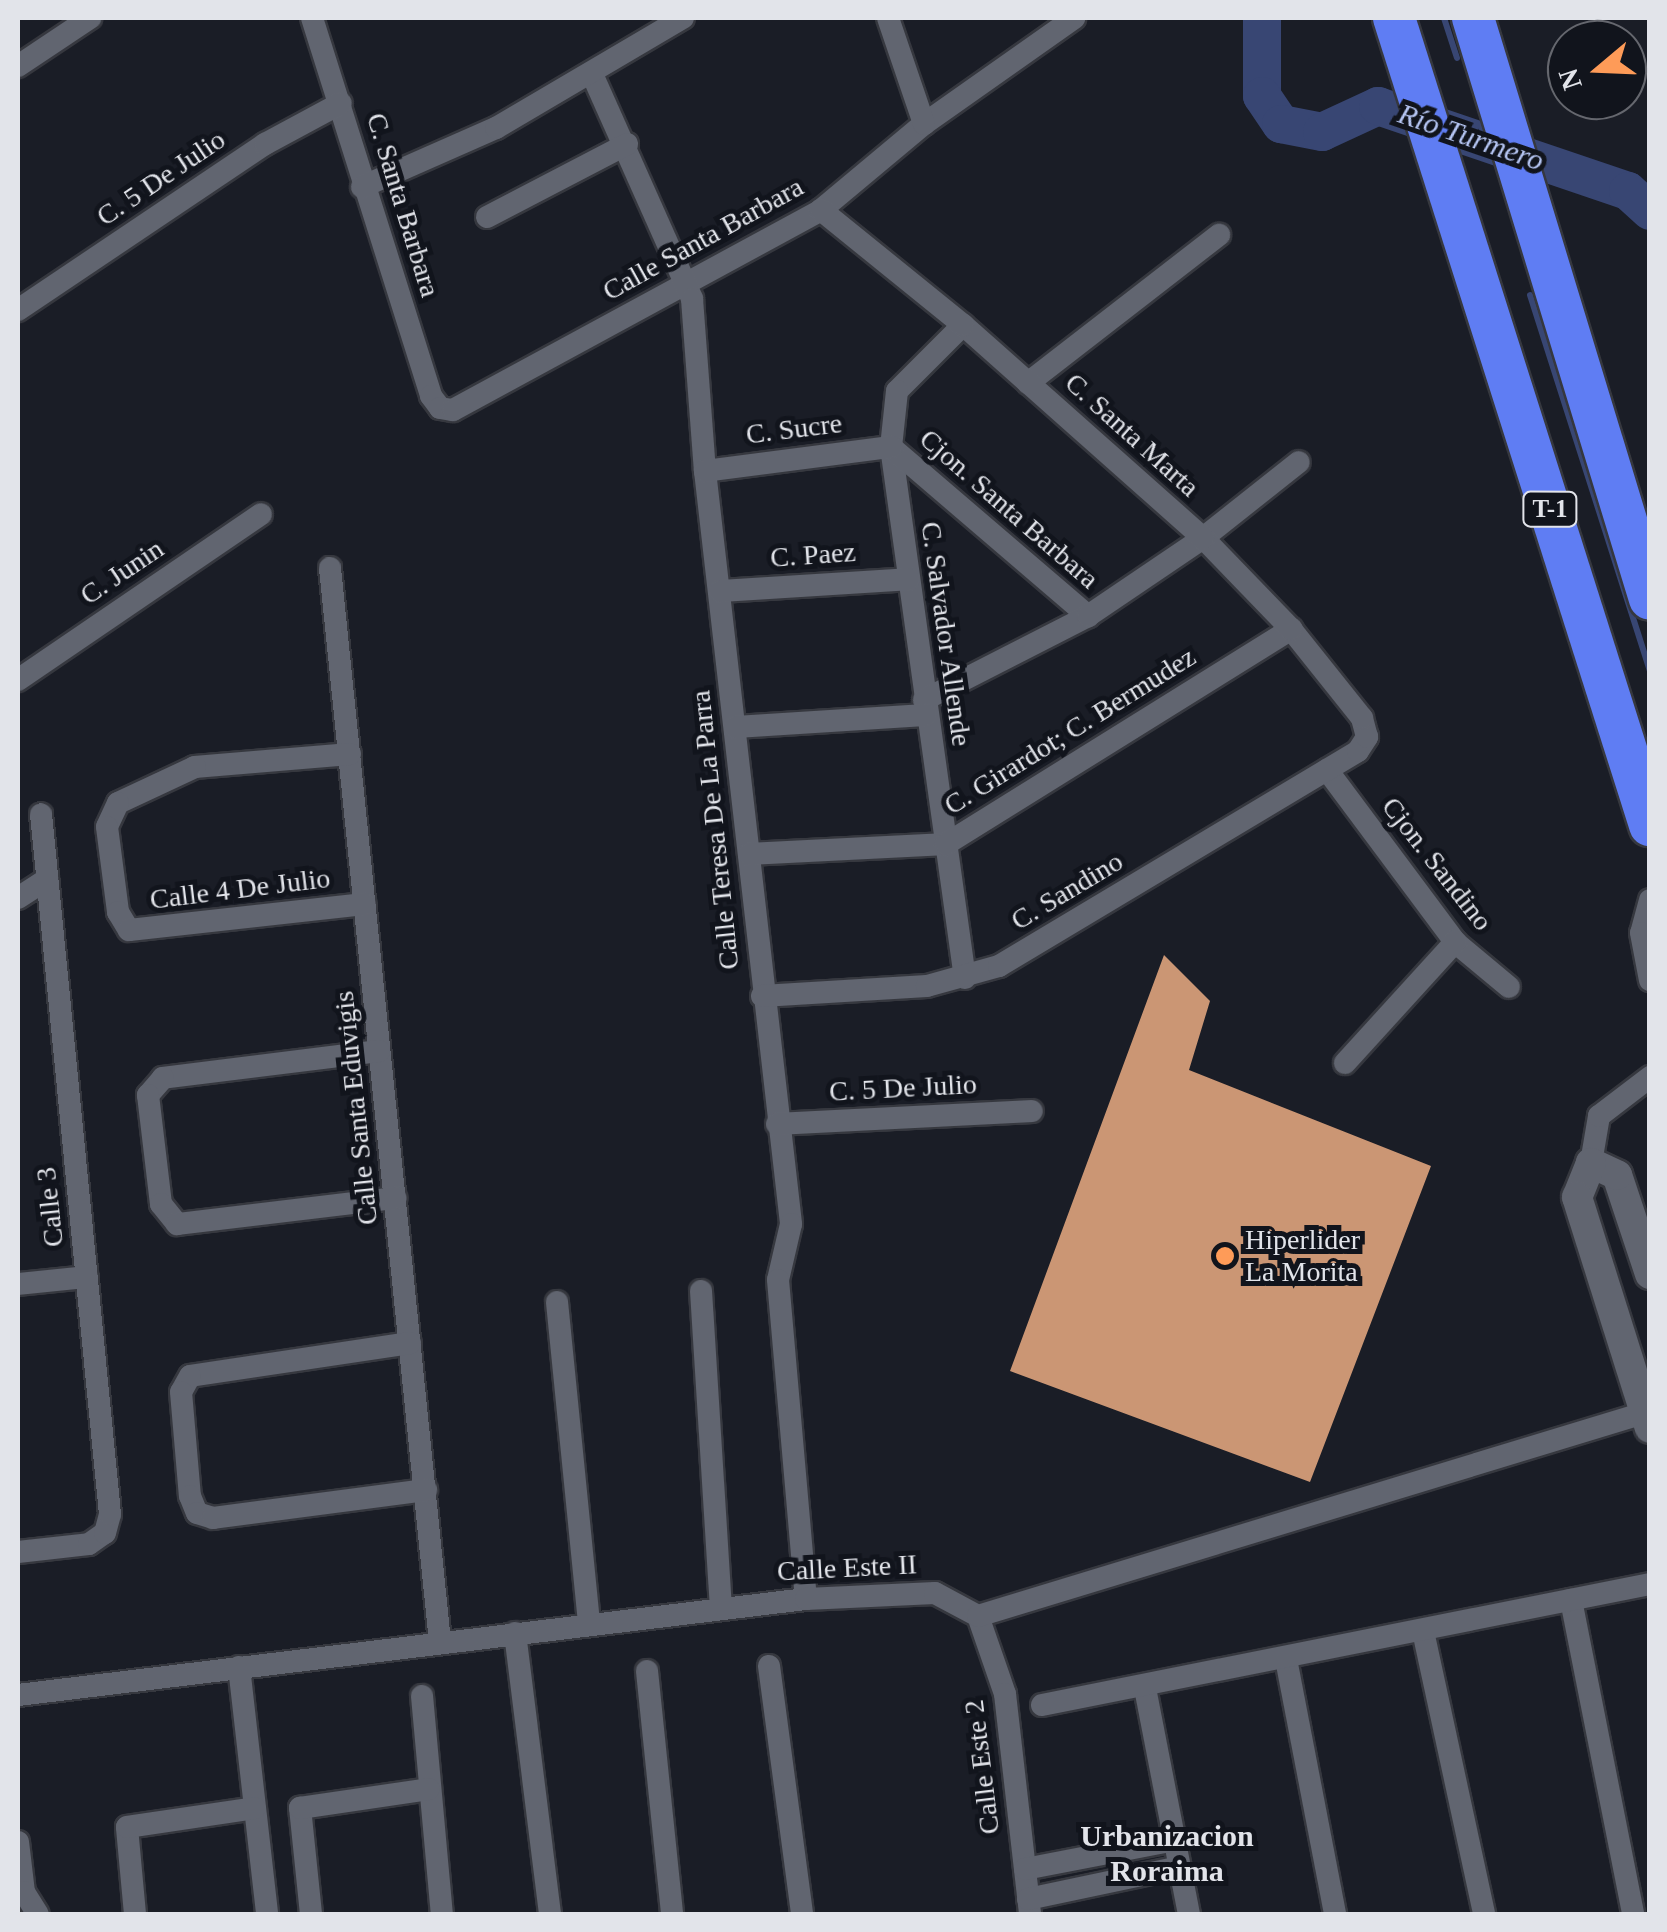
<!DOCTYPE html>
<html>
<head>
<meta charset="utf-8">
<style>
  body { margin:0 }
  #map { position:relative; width:1667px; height:1932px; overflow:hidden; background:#1a1d26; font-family:Georgia,serif }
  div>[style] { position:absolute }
  .stream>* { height:6px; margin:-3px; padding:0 3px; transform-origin:3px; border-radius:3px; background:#384673 }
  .river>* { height:38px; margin:-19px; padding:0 19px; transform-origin:19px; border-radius:19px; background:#384673 }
  .building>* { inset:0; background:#cb9674 }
  .roads { filter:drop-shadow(2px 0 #36383f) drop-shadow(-2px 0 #36383f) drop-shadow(0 2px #36383f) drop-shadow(0 -2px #36383f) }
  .minor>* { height:22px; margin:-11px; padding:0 11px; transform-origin:11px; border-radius:11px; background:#616570 }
  .tertiary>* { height:30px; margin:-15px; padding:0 15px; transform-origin:15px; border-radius:15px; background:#616570 }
  .motorway>* { height:42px; margin:-21px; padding:0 21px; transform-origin:21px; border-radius:21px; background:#5f7df3 }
  .dots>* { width:28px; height:28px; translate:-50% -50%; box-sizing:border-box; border:5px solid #11141c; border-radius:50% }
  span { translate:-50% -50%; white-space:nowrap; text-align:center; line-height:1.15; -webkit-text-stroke:10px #11141c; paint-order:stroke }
  .shield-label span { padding:2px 8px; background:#11141c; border:2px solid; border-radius:8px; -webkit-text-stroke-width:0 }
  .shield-label { font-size:25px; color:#e2e4ea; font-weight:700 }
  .street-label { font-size:28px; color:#e2e4ea }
  .poi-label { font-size:28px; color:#e2e4ea }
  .left { translate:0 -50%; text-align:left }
  .water-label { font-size:30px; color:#b5c5f2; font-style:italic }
  .neighbourhood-label { font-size:30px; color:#e2e4ea; font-weight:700 }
  .frame { position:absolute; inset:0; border:20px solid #e2e4ea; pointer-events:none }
  .north { position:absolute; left:1547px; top:20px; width:100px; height:100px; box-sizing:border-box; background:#11141c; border:2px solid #65676e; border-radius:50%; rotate:251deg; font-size:28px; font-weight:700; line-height:40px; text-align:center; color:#e2e4ea }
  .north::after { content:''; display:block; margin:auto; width:35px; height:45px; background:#fe9b58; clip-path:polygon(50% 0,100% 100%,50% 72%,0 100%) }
</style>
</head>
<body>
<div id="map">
  <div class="stream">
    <i style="left:1444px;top:18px;width:42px;rotate:72deg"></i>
    <i style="left:1530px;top:295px;width:396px;rotate:72.3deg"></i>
  </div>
  <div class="river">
    <i style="left:1262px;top:18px;width:78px;rotate:90deg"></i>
    <i style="left:1262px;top:96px;width:34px;rotate:56deg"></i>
    <i style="left:1281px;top:124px;width:42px;rotate:11deg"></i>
    <i style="left:1322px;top:132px;width:62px;rotate:-24.9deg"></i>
    <i style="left:1378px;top:106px;width:264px;rotate:18.8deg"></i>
    <i style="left:1628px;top:191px;width:30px;rotate:42deg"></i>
  </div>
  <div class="building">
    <i style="clip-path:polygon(1164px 955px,1210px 1001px,1189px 1070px,1431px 1166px,1310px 1482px,1010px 1371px)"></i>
  </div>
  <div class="roads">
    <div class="minor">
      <i style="left:312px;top:18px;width:396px;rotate:72.5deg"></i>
      <i style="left:431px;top:396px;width:15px;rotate:53deg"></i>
      <i style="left:440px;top:408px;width:13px;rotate:9deg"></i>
      <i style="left:453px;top:410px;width:419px;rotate:-28.5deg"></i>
      <i style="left:821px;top:210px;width:134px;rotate:-39.9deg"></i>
      <i style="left:924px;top:124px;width:184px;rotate:-35.2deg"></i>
      <i style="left:888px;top:18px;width:112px;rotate:71.2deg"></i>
      <i style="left:18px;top:66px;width:87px;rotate:-33.7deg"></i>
      <i style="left:592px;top:74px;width:246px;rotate:66deg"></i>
      <i style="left:692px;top:299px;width:172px;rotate:85.7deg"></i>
      <i style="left:705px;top:471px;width:758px;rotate:83.48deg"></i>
      <i style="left:791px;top:1224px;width:57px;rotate:103.1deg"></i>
      <i style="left:778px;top:1280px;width:320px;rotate:85deg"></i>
      <i style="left:362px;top:187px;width:146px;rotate:-23.8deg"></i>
      <i style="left:496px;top:128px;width:217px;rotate:-30.5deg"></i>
      <i style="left:487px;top:217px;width:158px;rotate:-27.5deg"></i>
      <i style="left:18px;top:310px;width:298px;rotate:-33.9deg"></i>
      <i style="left:265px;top:144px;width:86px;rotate:-28.3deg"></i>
      <i style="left:963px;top:325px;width:93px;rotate:135deg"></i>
      <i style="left:897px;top:391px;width:56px;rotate:96.1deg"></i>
      <i style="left:891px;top:447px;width:536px;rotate:82.07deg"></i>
      <i style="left:1028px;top:383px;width:242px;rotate:-37.8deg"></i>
      <i style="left:891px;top:447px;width:260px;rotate:40.6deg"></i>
      <i style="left:705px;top:471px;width:188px;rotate:-7.4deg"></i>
      <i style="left:330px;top:568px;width:1079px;rotate:84.15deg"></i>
      <i style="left:720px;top:591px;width:189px;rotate:-3.6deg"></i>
      <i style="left:18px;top:680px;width:294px;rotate:-34.3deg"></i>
      <i style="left:924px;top:700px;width:184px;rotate:-27.1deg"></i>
      <i style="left:1088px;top:616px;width:139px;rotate:-34.1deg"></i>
      <i style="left:1203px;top:538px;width:122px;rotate:-38.4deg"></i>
      <i style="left:735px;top:727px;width:191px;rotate:-3.6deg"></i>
      <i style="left:350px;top:754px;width:156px;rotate:175.2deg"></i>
      <i style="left:195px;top:767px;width:85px;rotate:154.9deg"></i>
      <i style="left:118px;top:803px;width:26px;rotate:115deg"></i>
      <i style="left:107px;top:827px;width:86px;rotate:82.6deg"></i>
      <i style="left:118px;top:912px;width:21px;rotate:59deg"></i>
      <i style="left:129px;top:930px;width:237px;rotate:-6.3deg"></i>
      <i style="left:1327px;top:770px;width:214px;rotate:53.3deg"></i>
      <i style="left:1455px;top:942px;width:70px;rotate:39.8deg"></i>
      <i style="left:749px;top:854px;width:197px;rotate:-2.9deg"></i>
      <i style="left:946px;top:844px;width:407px;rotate:-31.9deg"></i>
      <i style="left:18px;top:898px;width:35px;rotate:-33deg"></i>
      <i style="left:1650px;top:900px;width:34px;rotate:105deg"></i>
      <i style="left:1641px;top:933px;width:48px;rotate:79.2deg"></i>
      <i style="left:762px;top:996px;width:165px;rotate:-3.5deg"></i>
      <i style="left:927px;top:986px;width:75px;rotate:-15.5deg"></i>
      <i style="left:999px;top:966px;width:418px;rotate:-30.9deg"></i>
      <i style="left:1358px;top:751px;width:17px;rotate:-57deg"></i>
      <i style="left:1367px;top:737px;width:20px;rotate:-105deg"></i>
      <i style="left:1362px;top:718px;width:114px;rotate:-128.6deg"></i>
      <i style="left:1291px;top:629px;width:127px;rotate:-134deg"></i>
      <i style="left:1203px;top:538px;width:321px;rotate:-138.4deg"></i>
      <i style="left:963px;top:325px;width:183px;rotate:-141deg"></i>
      <i style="left:379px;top:1051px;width:218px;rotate:172.9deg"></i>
      <i style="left:163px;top:1078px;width:23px;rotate:131deg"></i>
      <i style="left:148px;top:1095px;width:110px;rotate:83.2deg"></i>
      <i style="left:161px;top:1204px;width:26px;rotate:51deg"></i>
      <i style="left:177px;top:1224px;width:220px;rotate:-6.8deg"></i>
      <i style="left:1345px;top:1063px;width:164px;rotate:-47.7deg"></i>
      <i style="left:777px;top:1124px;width:255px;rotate:-2.9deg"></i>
      <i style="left:1591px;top:1163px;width:48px;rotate:-80.3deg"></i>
      <i style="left:1599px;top:1116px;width:64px;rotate:-37.4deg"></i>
      <i style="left:18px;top:1284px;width:69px;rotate:-5.8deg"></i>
      <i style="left:701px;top:1291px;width:318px;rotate:86.4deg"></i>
      <i style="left:557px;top:1302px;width:323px;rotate:84.3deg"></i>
      <i style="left:410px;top:1343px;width:222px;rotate:171.5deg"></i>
      <i style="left:190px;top:1376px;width:18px;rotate:119deg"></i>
      <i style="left:181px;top:1392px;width:104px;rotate:85.1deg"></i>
      <i style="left:190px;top:1496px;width:18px;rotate:68deg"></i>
      <i style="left:197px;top:1513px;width:17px;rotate:17deg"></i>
      <i style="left:213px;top:1518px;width:215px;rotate:-7.5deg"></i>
      <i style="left:18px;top:1552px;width:71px;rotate:-6.4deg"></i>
      <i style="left:89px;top:1544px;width:19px;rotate:-35deg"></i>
      <i style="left:105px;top:1533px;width:20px;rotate:-75deg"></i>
      <i style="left:110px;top:1514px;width:703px;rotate:-95.63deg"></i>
      <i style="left:1571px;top:1600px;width:320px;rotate:78.8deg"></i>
      <i style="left:978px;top:1616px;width:83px;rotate:70.9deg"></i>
      <i style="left:1005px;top:1694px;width:221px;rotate:83.5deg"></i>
      <i style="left:1423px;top:1631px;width:289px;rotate:77.8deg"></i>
      <i style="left:515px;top:1633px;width:283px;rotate:82.9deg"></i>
      <i style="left:1286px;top:1659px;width:260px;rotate:79.1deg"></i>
      <i style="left:769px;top:1666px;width:250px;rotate:82.4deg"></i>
      <i style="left:239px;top:1667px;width:249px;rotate:83.5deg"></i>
      <i style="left:647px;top:1671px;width:244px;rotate:84.1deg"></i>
      <i style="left:1145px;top:1688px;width:230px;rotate:79deg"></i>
      <i style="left:18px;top:1695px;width:794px;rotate:-6.95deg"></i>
      <i style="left:806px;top:1599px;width:129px;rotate:-2.7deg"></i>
      <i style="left:935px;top:1593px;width:49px;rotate:28.1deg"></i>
      <i style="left:978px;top:1616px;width:703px;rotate:-16.96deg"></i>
      <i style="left:422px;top:1696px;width:219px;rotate:84.8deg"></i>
      <i style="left:1042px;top:1705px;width:620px;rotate:-11.26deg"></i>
      <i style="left:18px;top:1842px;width:50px;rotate:83.2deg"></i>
      <i style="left:24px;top:1892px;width:26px;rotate:58deg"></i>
      <i style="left:1025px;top:1869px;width:153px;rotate:-10.9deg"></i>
      <i style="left:1028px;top:1899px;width:155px;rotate:-11.9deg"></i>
      <i style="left:135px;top:1914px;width:87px;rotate:-95.3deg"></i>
      <i style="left:127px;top:1827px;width:129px;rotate:-8.4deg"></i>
      <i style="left:311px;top:1914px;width:107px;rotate:-95.9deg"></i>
      <i style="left:300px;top:1808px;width:130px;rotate:-8.4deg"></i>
    </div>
    <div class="tertiary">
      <i style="left:1650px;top:1274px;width:104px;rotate:-108.4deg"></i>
      <i style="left:1617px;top:1175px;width:29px;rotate:-155deg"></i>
      <i style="left:1591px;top:1163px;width:37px;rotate:112deg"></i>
      <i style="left:1577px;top:1197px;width:242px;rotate:72.5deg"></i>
    </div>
    <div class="motorway">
      <i style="left:1394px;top:18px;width:847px;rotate:72.4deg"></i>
      <i style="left:1473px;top:18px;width:607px;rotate:73.06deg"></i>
    </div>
  </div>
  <div class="dots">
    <i style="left:1225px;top:1256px;background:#fe9b58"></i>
  </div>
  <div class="shield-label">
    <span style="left:1550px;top:509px">T-1</span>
  </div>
  <div class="street-label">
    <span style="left:161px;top:178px;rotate:-34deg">C. 5 De Julio</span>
    <span style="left:403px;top:205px;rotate:73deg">C. Santa Barbara</span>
    <span style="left:703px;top:239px;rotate:-29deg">Calle Santa Barbara</span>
    <span style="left:794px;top:429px;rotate:-7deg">C. Sucre</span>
    <span style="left:1132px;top:435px;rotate:42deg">C. Santa Marta</span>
    <span style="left:1009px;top:509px;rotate:41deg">Cjon. Santa Barbara</span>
    <span style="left:813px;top:555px;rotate:-4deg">C. Paez</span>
    <span style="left:122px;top:572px;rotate:-34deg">C. Junin</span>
    <span style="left:946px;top:634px;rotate:82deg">C. Salvador Allende</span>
    <span style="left:1070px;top:731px;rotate:-32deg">C. Girardot; C. Bermudez</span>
    <span style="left:715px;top:830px;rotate:-96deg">Calle Teresa De La Parra</span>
    <span style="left:1437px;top:864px;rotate:52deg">Cjon. Sandino</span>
    <span style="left:240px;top:889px;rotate:-7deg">Calle 4 De Julio</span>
    <span style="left:1067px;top:891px;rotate:-31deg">C. Sandino</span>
    <span style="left:903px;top:1088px;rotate:-3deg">C. 5 De Julio</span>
    <span style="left:356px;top:1108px;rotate:-96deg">Calle Santa Eduvigis</span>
    <span style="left:50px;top:1207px;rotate:-96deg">Calle 3</span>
    <span style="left:847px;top:1568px;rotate:-3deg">Calle Este II</span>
    <span style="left:982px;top:1767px;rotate:-97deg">Calle Este 2</span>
  </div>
  <div class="poi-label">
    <span class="left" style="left:1245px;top:1256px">Hiperlider<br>La Morita</span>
  </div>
  <div class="water-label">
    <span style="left:1471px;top:137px;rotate:19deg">Río Turmero</span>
  </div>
  <div class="neighbourhood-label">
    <span style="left:1167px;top:1853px">Urbanizacion<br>Roraima</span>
  </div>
  <div class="frame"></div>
  <div class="north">N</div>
</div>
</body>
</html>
